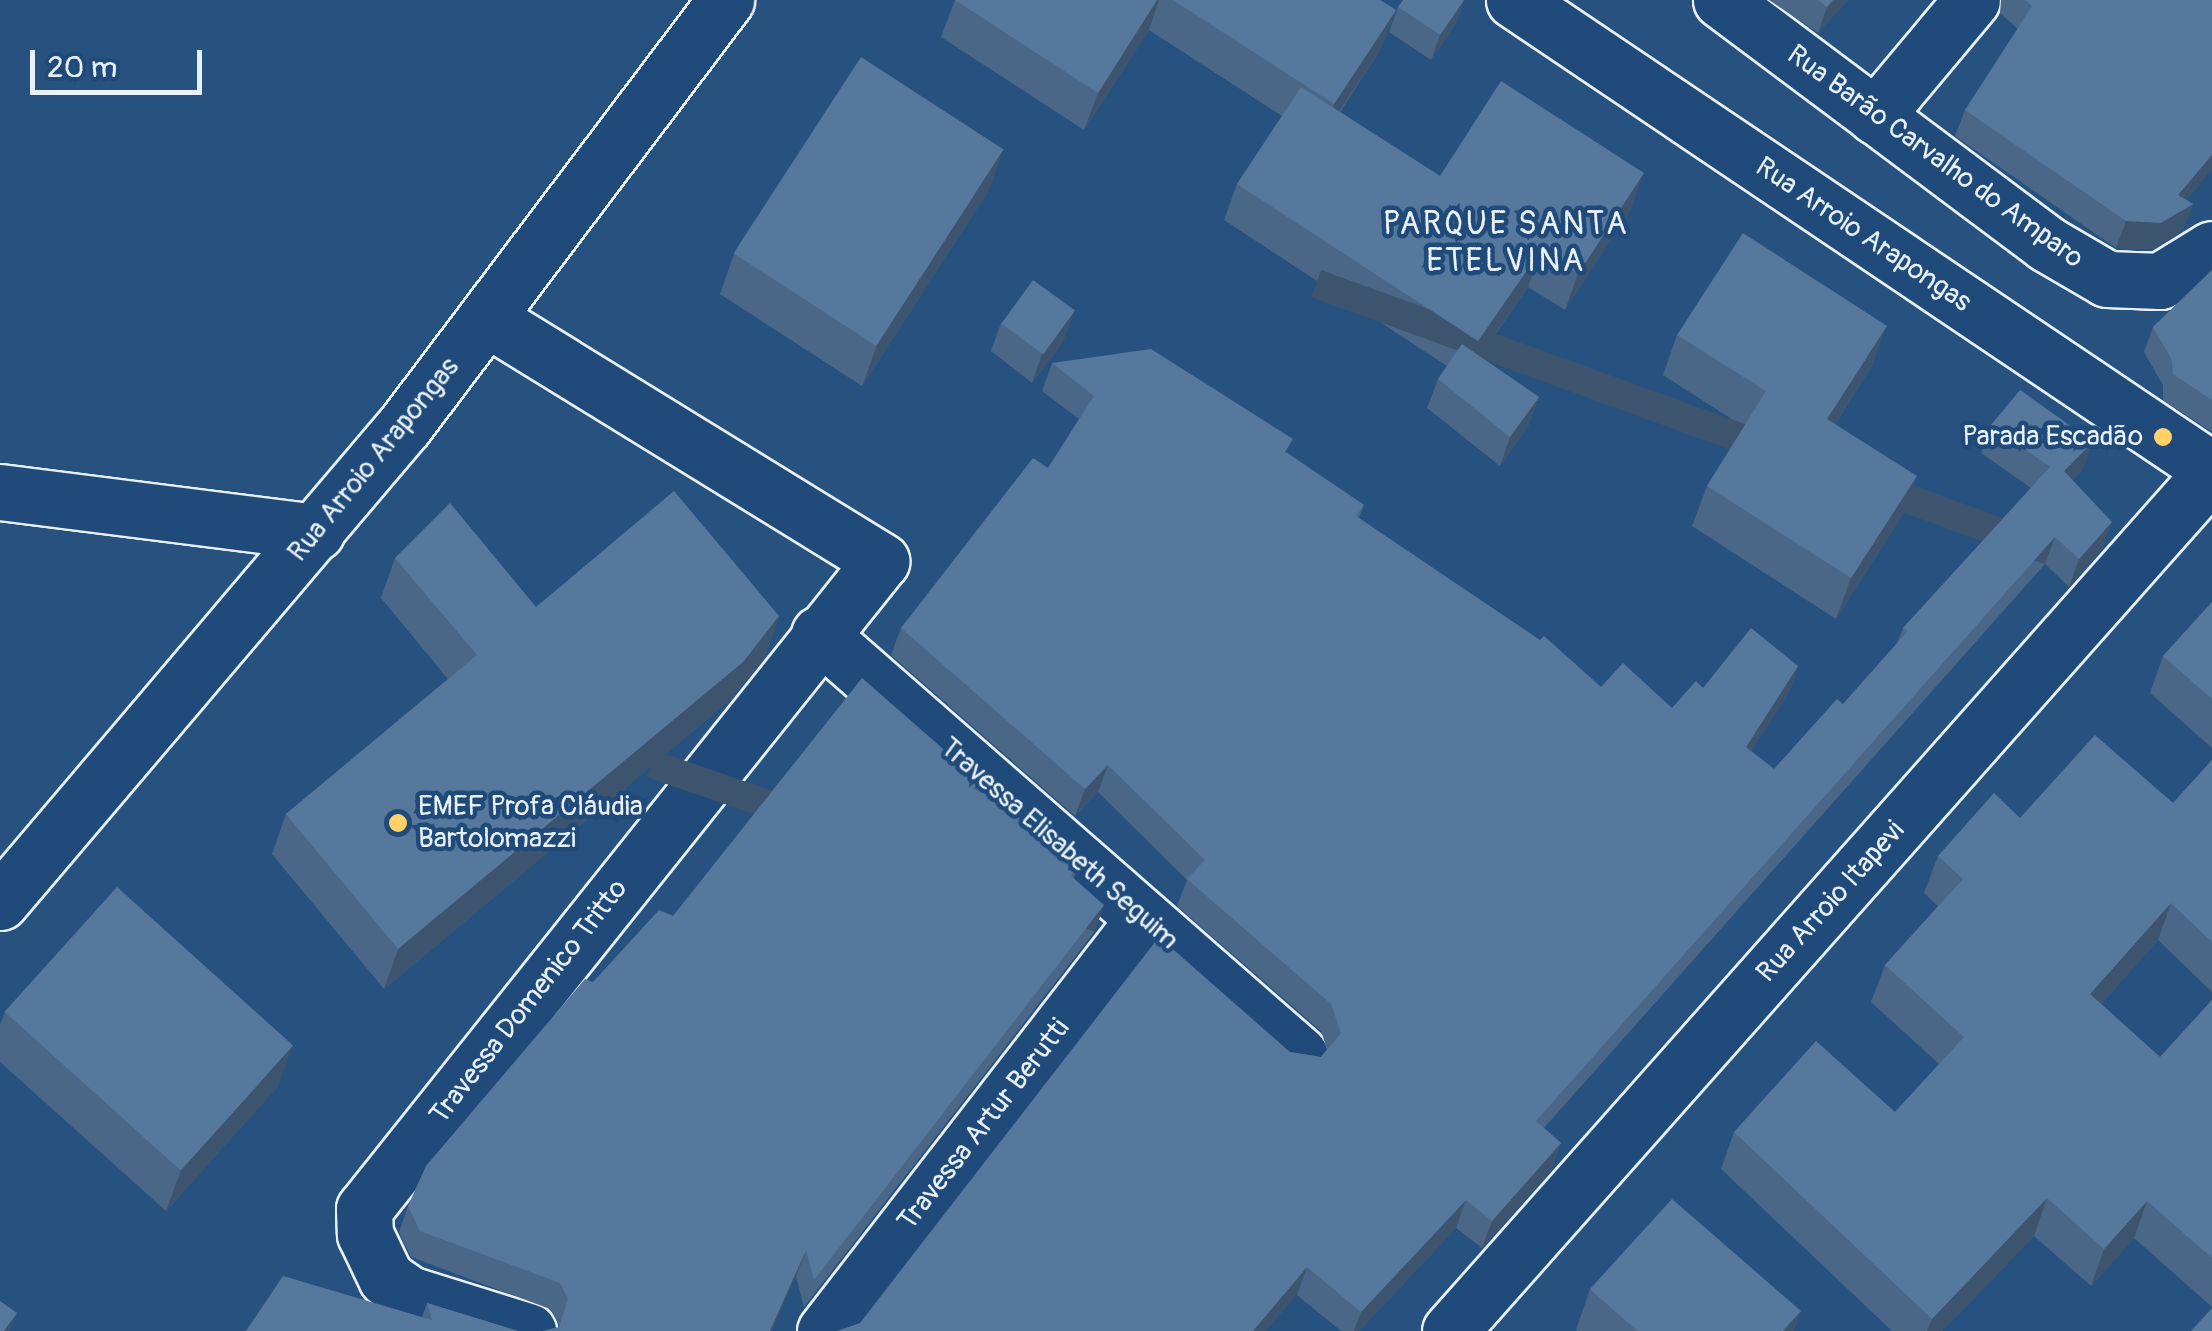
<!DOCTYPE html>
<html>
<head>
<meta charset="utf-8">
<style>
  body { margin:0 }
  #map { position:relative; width:2212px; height:1331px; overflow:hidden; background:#27517f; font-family:Pangolin,sans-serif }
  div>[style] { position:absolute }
  .roads { filter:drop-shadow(2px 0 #e8f1f8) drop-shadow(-2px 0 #e8f1f8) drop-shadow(0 2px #e8f1f8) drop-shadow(0 -2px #e8f1f8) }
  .minor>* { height:55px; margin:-27.5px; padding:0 27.5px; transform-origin:27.5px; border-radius:27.5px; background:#1f4a7a }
  .wall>* { inset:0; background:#4b6787 }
  .shaded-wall>* { inset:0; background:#3d546e; transform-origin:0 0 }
  .building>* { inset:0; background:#57789d; transform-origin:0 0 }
  .dots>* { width:28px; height:28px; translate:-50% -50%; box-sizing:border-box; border:5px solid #1f4a7a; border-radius:50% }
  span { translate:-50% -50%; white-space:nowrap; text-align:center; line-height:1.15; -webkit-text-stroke:9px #1f4a7a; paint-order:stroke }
  .street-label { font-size:28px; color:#e8f1f8 }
  .poi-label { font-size:28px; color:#e8f1f8 }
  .right { translate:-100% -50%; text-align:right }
  .left { translate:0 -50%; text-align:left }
  .quarter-label { font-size:32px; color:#e8f1f8; letter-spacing:2.5px }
  .scale { position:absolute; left:30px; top:50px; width:172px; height:45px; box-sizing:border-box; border:5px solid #e8f1f8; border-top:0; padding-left:12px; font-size:30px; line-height:35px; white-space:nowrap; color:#e8f1f8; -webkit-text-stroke:8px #1f4a7a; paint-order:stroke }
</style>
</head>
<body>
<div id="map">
  <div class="roads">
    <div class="minor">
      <i style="left:1514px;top:0;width:841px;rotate:33.95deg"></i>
      <i style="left:1721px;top:0;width:407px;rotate:36.8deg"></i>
      <i style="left:2047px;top:244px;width:69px;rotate:30.3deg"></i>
      <i style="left:2107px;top:279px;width:53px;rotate:2.2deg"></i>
      <i style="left:2160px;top:281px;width:61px;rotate:-31.6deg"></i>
      <i style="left:1875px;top:116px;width:151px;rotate:-50.1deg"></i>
      <i style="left:488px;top:319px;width:462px;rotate:31.6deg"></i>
      <i style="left:881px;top:561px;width:829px;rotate:128.58deg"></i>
      <i style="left:364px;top:1209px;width:25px;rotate:88deg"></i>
      <i style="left:365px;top:1234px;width:49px;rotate:64.5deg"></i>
      <i style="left:386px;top:1278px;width:28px;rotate:35deg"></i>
      <i style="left:409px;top:1294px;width:125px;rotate:17.3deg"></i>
      <i style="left:0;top:492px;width:319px;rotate:7.2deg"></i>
      <i style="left:819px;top:634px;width:639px;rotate:41.19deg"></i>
      <i style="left:0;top:902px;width:626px;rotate:-49.67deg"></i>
      <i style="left:405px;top:425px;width:533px;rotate:-52.94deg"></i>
      <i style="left:825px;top:1331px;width:521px;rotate:-52.25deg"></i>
      <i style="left:1450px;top:1331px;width:1148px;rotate:-48.42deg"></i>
    </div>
  </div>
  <div class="wall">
    <i style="clip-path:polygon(955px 0,1380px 0,1396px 10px,1382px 47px,1340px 112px,1440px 176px,1631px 209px,1565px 310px,1528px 287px,1480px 357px,1539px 397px,1528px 426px,1500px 466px,1427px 408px,1438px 379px,1447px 366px,1224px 220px,1237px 184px,1282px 116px,1149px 30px,1084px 130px,941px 37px)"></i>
    <i style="clip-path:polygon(1464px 0,1456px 23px,1431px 60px,1389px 32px,1398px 7px)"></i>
    <i style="clip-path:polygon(1769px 0,1848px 0,1818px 33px)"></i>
    <i style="clip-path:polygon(2001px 0,2212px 0,2187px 200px,2193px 204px,2183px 230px,2152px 249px,2116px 248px,1955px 136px,1965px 110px,2018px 29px,2000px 13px)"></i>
    <i style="clip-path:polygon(989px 190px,862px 386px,720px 294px,734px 254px)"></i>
    <i style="clip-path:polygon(2212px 270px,2212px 432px,2163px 400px,2163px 385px,2144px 352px,2153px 327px)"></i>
    <i style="clip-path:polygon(1001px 323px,1064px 340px,1032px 383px,991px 351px)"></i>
    <i style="clip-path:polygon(1677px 335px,1872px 366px,1835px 424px,1902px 516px,1836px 619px,1692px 526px,1707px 486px,1744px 427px,1663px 375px)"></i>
    <i style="clip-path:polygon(1052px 363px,1288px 453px,1364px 505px,1359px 518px,1601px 687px,1672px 708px,1703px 688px,1798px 666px,1788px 694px,1751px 751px,1774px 769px,1843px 704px,1897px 643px,1903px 628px,2031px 488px,1981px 453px,1991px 425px,2083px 469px,2072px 480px,2102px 549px,2069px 587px,2045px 564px,1544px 1128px,1561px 1143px,1551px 1170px,1482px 1248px,1456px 1228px,1359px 1331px,1341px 1331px,1297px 1295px,860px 1323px,1290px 1052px,1321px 1057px,1327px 1049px,1321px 1031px,1177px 906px,1187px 880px,1098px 792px,1075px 816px,891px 655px,901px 628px,1048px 468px,1079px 419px,1042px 391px)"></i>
    <i style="clip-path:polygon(395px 558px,536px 607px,779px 616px,765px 657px,728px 702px,384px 989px,272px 854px,286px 814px,448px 679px,381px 598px)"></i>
    <i style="clip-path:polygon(2212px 602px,2212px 748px,2150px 693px,2163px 656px)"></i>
    <i style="clip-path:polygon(2212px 760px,2212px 992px,2158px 940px,2101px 1004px,2160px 1057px,2212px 1000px,2212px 1307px,2134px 1238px,2091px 1286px,2034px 1236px,1942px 1331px,1892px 1331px,1721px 1169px,1734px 1132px,1895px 1112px,1939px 1064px,1871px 1002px,1885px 965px,1938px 906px,1924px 893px,1938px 856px,2020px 818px,2173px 803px)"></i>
    <i style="clip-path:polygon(1078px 867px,1074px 878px,1095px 931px,804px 1307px,796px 1277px,558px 1327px,559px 1325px,550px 1309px,411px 1257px,399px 1232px,408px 1206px,593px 982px,673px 916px)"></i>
    <i style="clip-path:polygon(5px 1012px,278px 1086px,166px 1211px,0 1062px,0 1025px)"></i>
    <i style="clip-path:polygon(1590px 1289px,1794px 1331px,1577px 1331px,1576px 1330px)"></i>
    <i style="clip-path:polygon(427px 1303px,518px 1331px,246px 1331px,422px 1317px)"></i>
  </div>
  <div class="shaded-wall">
    <i style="clip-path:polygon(1157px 0,1159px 0,1149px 30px,1084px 130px,1098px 93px)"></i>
    <i style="clip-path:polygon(1464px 0,1456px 23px,1431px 60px,1440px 35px)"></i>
    <i style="clip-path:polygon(1833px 0,1848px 0,1818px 33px,1827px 7px)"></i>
    <i style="clip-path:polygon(1396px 10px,1382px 47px,1320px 140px,1334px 104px)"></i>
    <i style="clip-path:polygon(1004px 149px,989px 190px,862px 386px,877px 345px)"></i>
    <i style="clip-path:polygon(2212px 155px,2212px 170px,2174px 215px,2193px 204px,2183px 230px,2152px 249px,2116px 248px,2126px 221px,2178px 195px)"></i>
    <i style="clip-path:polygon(1644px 173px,1631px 209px,1565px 310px,1578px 274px)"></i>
    <i style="clip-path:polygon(1541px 250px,1528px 287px,1465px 377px,1478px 341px)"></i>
    <i style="clip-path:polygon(1075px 311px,1064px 340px,1032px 383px,1042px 354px)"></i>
    <i style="clip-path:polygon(1887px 326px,1872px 366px,1812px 459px,1827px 419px)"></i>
    <i style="clip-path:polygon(1539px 397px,1528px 426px,1500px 466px,1510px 437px)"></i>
    <i style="clip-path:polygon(2093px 442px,2083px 469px,2054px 499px,2064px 471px)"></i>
    <i style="clip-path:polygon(1917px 476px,1902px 516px,1836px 619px,1851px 578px)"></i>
    <i style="clip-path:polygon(2112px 522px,2102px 549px,2069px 587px,2079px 559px)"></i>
    <i style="left:2055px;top:537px;width:29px;height:781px;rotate:110deg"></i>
    <i style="clip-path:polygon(779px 616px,765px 657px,728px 702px,384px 989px,398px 949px)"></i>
    <i style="clip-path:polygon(1798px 666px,1788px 694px,1736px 775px,1746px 747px)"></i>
    <i style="clip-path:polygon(1108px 765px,1098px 792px,1075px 816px,1085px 789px)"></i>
    <i style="clip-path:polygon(2171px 903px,2158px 940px,2076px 1032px,2090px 994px)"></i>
    <i style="left:1104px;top:905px;width:28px;height:474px;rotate:109deg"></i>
    <i style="clip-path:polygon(293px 1046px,278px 1086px,166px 1211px,181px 1170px)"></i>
    <i style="clip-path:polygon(1561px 1143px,1551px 1170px,1482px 1248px,1492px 1221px)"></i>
    <i style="clip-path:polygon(2047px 1198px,2034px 1236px,1942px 1331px,1927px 1331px,1932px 1319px)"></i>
    <i style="clip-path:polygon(1466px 1200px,1456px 1228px,1359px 1331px,1354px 1331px,1361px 1312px)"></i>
    <i style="clip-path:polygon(2147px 1201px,2134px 1238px,2091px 1286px,2104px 1249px)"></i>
    <i style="clip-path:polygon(806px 1250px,796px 1277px,772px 1331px,770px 1331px)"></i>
    <i style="clip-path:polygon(1307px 1267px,1297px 1295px,1266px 1331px,1253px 1331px)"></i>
    <i style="clip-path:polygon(1801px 1311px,1794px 1331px,1783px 1331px)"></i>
    <i style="clip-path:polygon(17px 1313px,10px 1331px,4px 1331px)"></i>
  </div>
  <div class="building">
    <i style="clip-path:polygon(955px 0,1157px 0,1098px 93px)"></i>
    <i style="clip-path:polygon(1173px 0,1380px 0,1396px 10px,1334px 104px)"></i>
    <i style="clip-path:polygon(1403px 0,1464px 0,1440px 35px,1398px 7px)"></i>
    <i style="clip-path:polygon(1818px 0,1833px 0,1827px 7px)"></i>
    <i style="clip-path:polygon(2025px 0,2212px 0,2212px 155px,2178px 195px,2193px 204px,2161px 223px,2126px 221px,1965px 110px,2032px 6px)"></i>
    <i style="left:861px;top:57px;width:170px;height:234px;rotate:33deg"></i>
    <i style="clip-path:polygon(1501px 81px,1644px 173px,1578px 274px,1541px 250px,1478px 341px,1237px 184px,1301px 87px,1440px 176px)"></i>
    <i style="clip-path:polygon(1743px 233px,1887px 326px,1827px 419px,1917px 476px,1851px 578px,1707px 486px,1766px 391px,1677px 335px)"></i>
    <i style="clip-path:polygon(2212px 270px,2212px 400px,2173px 374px,2172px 360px,2153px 327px)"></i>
    <i style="left:1033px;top:280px;width:52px;height:54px;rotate:36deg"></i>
    <i style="clip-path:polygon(1462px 344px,1539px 397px,1510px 437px,1438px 379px)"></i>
    <i style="clip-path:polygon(1151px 349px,1293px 439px,1285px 452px,1364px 505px,1356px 516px,1540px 640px,1544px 636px,1601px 687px,1623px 663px,1672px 708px,1696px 681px,1703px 688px,1751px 628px,1798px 666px,1746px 747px,1774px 769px,1837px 699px,1843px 704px,1908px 631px,1903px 628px,2050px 467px,1991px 425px,2020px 390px,2093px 442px,2064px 471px,2112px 522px,2079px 559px,2055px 537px,1536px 1121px,1561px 1143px,1492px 1221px,1466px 1200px,1361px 1312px,1307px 1267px,1253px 1331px,837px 1331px,860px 1323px,1159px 937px,1290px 1052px,1321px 1057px,1341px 1033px,1331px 1004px,1187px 879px,1205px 860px,1108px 765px,1085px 789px,901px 628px,1033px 458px,1048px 468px,1094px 396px,1052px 363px)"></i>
    <i style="clip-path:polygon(674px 491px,779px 616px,743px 662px,398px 949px,286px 814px,477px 655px,395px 558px,450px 503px,536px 607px)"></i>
    <i style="clip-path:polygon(2212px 602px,2212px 699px,2163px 656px)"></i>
    <i style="clip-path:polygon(862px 678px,1078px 867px,1071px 876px,1104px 905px,814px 1280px,806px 1250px,770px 1331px,542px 1331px,559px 1327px,568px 1299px,560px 1283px,420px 1231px,408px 1206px,426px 1166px,585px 979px,593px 982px,659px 910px,673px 916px)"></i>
    <i style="clip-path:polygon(2095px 735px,2173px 803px,2212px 760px,2212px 942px,2171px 903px,2090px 994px,2160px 1057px,2212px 1000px,2212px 1258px,2147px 1201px,2104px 1249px,2047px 1198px,1932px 1319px,1734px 1132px,1816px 1041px,1895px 1112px,1964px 1037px,1885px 965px,1963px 879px,1938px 856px,1994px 793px,2020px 818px)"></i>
    <i style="left:117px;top:887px;width:237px;height:168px;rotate:42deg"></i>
    <i style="clip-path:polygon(1672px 1199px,1801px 1311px,1783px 1331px,1637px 1331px,1590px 1289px)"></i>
    <i style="clip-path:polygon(283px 1276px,432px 1320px,427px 1303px,518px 1331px,246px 1331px)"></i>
    <i style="clip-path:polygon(0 1301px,17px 1313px,4px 1331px,0 1331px)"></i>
    <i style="clip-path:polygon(2212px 1308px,2212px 1331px,2191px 1331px)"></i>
  </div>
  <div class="dots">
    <i style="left:2163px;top:437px;background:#ffd166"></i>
    <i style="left:398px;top:823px;background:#ffd166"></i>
  </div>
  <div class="street-label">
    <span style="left:1935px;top:157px;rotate:36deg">Rua Barão Carvalho do Amparo</span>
    <span style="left:1863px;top:235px;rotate:34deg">Rua Arroio Arapongas</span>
    <span style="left:374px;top:460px;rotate:-51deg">Rua Arroio Arapongas</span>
    <span style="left:1059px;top:844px;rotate:41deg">Travessa Elisabeth Seguim</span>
    <span style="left:1831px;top:902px;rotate:-48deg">Rua Arroio Itapevi</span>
    <span style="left:529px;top:1002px;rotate:-52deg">Travessa Domenico Tritto</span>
    <span style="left:984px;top:1125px;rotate:-52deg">Travessa Artur Berutti</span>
  </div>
  <div class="poi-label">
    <span class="right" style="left:2143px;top:437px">Parada Escadão</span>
    <span class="left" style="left:418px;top:823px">EMEF Profª Cláudia<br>Bartolomazzi</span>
  </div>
  <div class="quarter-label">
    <span style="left:1506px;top:243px">PARQUE SANTA<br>ETELVINA</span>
  </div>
  <div class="scale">20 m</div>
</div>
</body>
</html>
